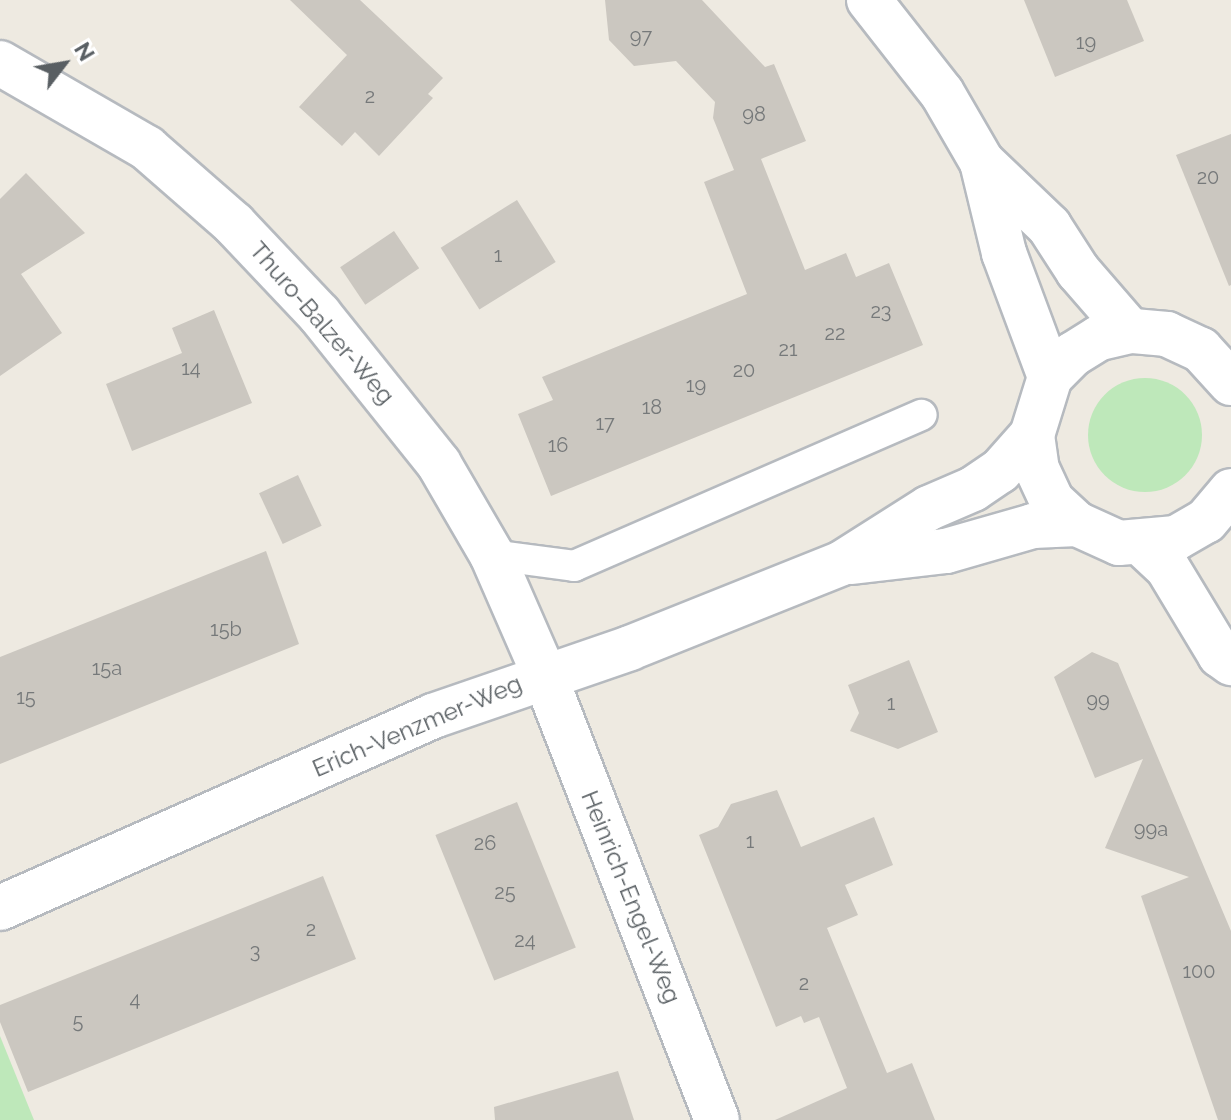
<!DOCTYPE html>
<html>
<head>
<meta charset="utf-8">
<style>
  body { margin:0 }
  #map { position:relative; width:1231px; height:1120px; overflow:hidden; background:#eeeae1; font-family:Raleway,sans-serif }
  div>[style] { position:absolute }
  .green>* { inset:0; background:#bee8ba }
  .round { border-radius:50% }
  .building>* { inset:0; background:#cbc7c0; transform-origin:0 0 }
  .roads { filter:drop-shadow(2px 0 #b6babf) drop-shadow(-2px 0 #b6babf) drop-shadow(0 2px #b6babf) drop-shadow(0 -2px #b6babf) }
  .service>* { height:30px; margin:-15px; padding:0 15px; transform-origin:15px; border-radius:15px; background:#fff }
  .minor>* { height:44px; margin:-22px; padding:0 22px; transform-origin:22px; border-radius:22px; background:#fff }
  span { translate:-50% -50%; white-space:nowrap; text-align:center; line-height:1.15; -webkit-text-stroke:8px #fff; paint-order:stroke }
  .number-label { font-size:20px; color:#76797a }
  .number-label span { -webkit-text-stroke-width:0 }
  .street-label { font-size:24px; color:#595f63 }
  .north { position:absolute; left:24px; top:24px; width:80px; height:80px; -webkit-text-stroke:6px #fff; paint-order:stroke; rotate:59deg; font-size:22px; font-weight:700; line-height:32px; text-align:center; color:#595f63 }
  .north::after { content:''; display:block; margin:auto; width:28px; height:36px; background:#595f63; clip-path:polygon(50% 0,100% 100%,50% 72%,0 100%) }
</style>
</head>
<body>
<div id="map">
  <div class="green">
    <i class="round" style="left:1088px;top:378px;width:114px;height:114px"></i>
    <i style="clip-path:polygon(0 1036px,34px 1120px,0 1120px)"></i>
  </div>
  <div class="building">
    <i style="clip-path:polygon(290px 0,360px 0,443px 78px,428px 94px,433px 98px,379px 156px,355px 132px,342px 146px,299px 107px,347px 55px)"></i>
    <i style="clip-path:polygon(605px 0,702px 0,765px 67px,774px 64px,806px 141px,761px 159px,805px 270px,846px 253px,856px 277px,889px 263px,923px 345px,551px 496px,518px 414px,553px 400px,542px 377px,747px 294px,704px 182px,734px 170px,713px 118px,715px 102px,676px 61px,634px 66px,609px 40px)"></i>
    <i style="clip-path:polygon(1024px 0,1127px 0,1144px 41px,1055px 77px)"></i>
    <i style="clip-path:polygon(1231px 134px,1231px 285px,1229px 286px,1176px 155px)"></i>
    <i style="clip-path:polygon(26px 173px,85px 233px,21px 274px,62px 333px,0 376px,0 199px)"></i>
    <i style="left:517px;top:200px;width:73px;height:90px;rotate:58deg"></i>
    <i style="left:394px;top:231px;width:45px;height:65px;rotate:56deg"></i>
    <i style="clip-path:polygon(214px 310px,252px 403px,132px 451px,106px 384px,182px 353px,172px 328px)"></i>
    <i style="left:298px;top:475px;width:56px;height:43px;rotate:65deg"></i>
    <i style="clip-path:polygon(266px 551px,299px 644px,0 764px,0 657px)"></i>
    <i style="clip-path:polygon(1092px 652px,1118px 663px,1231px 931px,1231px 1120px,1218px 1120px,1141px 896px,1189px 877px,1105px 848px,1143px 759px,1095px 778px,1054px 677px)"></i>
    <i style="clip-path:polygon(909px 660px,938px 732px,898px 749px,850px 731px,859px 713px,848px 685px)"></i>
    <i style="clip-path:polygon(777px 790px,801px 847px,874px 817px,893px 865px,845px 885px,858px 915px,827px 928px,887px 1073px,912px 1063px,935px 1120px,775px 1120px,847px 1088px,819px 1017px,804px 1023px,801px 1016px,776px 1027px,699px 835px,718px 827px,731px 804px)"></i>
    <i style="left:517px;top:802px;width:157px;height:88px;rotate:68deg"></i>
    <i style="clip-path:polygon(323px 876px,356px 959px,28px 1092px,0 1022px,0 1005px)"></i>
    <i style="clip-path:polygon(618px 1071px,634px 1120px,495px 1120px,494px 1107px)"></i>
  </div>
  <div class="roads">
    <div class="service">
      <i style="left:492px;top:555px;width:83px;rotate:7.6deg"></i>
      <i style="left:574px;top:566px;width:379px;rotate:-23.5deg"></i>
    </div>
    <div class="minor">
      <i style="left:869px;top:0;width:118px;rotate:51.9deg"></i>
      <i style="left:942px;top:93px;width:80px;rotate:59.9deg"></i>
      <i style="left:982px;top:162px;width:93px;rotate:43.7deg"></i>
      <i style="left:1049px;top:226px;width:54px;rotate:57.2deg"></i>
      <i style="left:1078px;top:271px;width:79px;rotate:49.1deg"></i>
      <i style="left:0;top:63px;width:170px;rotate:30deg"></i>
      <i style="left:147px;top:148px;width:116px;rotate:41.1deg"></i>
      <i style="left:234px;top:224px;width:124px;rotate:46.6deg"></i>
      <i style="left:319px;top:314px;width:192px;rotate:51.3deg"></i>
      <i style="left:439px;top:464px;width:105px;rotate:59.8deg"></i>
      <i style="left:492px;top:555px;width:130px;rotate:66.4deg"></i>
      <i style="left:544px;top:674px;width:478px;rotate:68.8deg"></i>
      <i style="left:982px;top:162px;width:94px;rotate:76.4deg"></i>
      <i style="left:1004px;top:253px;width:132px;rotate:69.6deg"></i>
      <i style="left:1231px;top:383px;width:45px;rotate:-132.3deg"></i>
      <i style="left:1201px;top:350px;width:38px;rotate:-155deg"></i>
      <i style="left:1167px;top:334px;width:37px;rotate:-175deg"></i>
      <i style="left:1130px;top:331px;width:32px;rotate:167deg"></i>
      <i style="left:1099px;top:338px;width:31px;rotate:148deg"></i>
      <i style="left:1073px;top:354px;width:33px;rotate:135deg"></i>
      <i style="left:1050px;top:377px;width:61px;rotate:107.2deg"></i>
      <i style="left:1032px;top:435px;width:34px;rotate:82deg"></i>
      <i style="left:1037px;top:469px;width:35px;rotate:65deg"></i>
      <i style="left:1052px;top:501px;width:34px;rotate:43deg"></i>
      <i style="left:1077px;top:524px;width:46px;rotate:24.3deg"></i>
      <i style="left:1119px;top:543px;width:57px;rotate:-5deg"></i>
      <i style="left:1176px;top:538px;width:34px;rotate:-30deg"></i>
      <i style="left:1206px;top:521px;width:39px;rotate:-50deg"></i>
      <i style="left:1142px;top:544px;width:34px;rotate:43deg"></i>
      <i style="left:1167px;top:567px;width:103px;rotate:58.9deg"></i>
      <i style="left:1220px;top:655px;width:14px;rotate:36deg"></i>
      <i style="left:852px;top:562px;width:95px;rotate:-6.7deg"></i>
      <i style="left:946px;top:551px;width:91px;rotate:-16deg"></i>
      <i style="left:1033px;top:526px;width:44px;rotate:-2.6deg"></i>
      <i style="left:0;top:908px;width:474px;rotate:-23.9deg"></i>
      <i style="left:433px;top:716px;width:208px;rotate:-19deg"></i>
      <i style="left:630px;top:648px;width:228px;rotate:-21.8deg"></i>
      <i style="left:842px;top:563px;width:103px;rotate:-32.3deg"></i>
      <i style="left:929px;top:508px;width:48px;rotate:-23.4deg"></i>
      <i style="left:973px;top:489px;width:32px;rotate:-34deg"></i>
      <i style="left:1000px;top:471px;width:48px;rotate:-48.4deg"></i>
    </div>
  </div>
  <div class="number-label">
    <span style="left:641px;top:36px">97</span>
    <span style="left:1086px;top:42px">19</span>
    <span style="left:370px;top:96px">2</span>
    <span style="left:754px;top:114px">98</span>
    <span style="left:1208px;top:177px">20</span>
    <span style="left:498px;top:255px">1</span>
    <span style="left:881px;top:311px">23</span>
    <span style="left:835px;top:333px">22</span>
    <span style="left:788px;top:349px">21</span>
    <span style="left:191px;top:368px">14</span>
    <span style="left:744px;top:370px">20</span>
    <span style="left:696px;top:385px">19</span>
    <span style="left:652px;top:407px">18</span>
    <span style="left:605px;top:423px">17</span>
    <span style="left:558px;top:445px">16</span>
    <span style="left:226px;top:629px">15b</span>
    <span style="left:107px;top:668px">15a</span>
    <span style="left:26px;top:697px">15</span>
    <span style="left:1098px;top:700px">99</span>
    <span style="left:891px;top:703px">1</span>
    <span style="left:1151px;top:829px">99a</span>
    <span style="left:750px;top:841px">1</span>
    <span style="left:485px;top:843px">26</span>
    <span style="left:505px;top:892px">25</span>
    <span style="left:311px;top:929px">2</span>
    <span style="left:525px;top:940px">24</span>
    <span style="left:255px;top:951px">3</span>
    <span style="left:1199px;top:971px">100</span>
    <span style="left:804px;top:983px">2</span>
    <span style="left:135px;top:999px">4</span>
    <span style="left:78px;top:1021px">5</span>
  </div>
  <div class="street-label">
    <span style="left:322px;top:323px;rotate:49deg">Thuro-Balzer-Weg</span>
    <span style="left:417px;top:726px;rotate:-23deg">Erich-Venzmer-Weg</span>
    <span style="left:631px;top:897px;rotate:68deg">Heinrich-Engel-Weg</span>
  </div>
  <div class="north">N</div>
</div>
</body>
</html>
